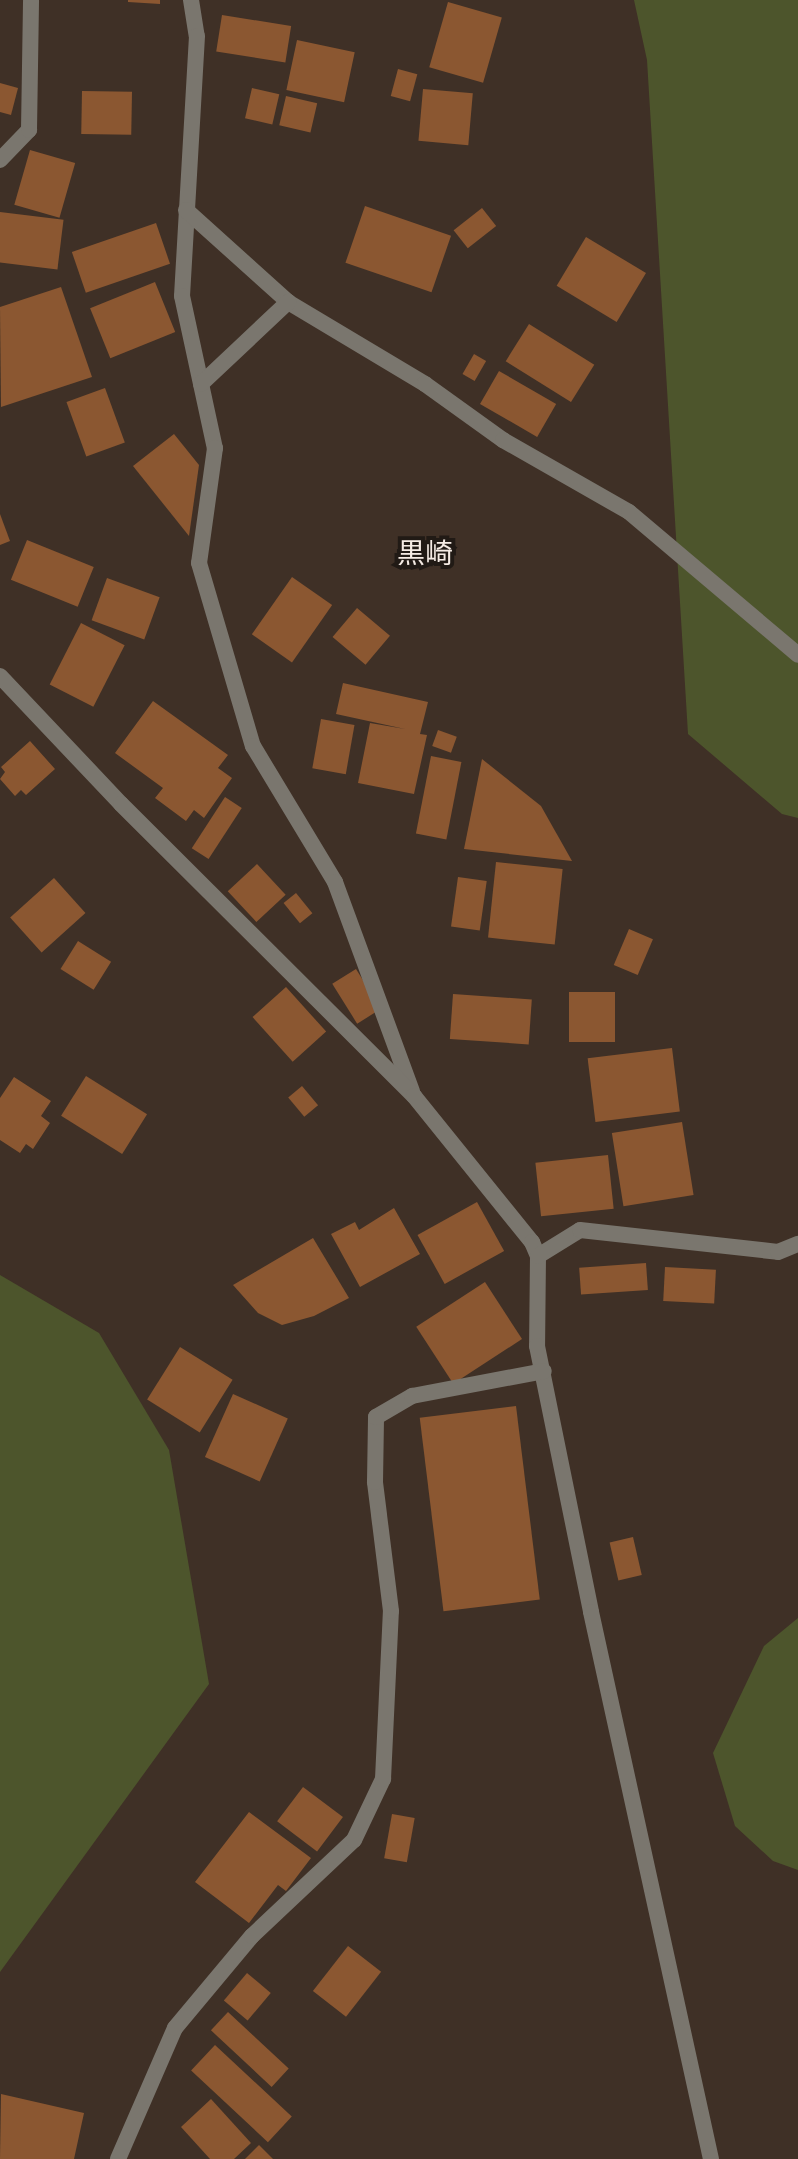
<!DOCTYPE html>
<html>
<head>
<meta charset="utf-8">
<style>
  body { margin:0 }
  #map { position:relative; width:798px; height:2159px; overflow:hidden; background:#3f3026; font-family:Montserrat,"Noto Sans JP",sans-serif }
  div>[style] { position:absolute }
  .green>* { inset:0; background:#4d552c }
  .building>* { inset:0; background:#8b5731; transform-origin:0 0 }
  .minor>* { height:16px; margin:-8px; padding:0 8px; transform-origin:8px; border-radius:8px; background:#7a766e }
  span { translate:-50% -50%; white-space:nowrap; text-align:center; line-height:1.15; -webkit-text-stroke:8px #211a15; paint-order:stroke }
  .quarter-label { font-size:28px; color:#f5ebe4 }
</style>
</head>
<body>
<div id="map">
  <div class="green">
    <i style="clip-path:polygon(634px 0,798px 0,798px 818px,782px 814px,688px 734px,647px 60px)"></i>
    <i style="clip-path:polygon(0 1275px,99px 1333px,169px 1450px,209px 1684px,0 1972px)"></i>
    <i style="clip-path:polygon(798px 1618px,798px 1870px,773px 1861px,735px 1826px,713px 1753px,764px 1646px)"></i>
  </div>
  <div class="building">
    <i style="clip-path:polygon(128px 0,160px 0,160px 4px,128px 2px)"></i>
    <i style="left:448px;top:2px;width:56px;height:68px;rotate:16deg"></i>
    <i style="left:222px;top:15px;width:70px;height:37px;rotate:9deg"></i>
    <i style="left:297px;top:40px;width:59px;height:51px;rotate:12deg"></i>
    <i style="left:398px;top:69px;width:20px;height:28px;rotate:15deg"></i>
    <i style="clip-path:polygon(0 83px,18px 88px,11px 115px,0 112px)"></i>
    <i style="left:252px;top:88px;width:28px;height:31px;rotate:13deg"></i>
    <i style="left:423px;top:89px;width:50px;height:52px;rotate:5deg"></i>
    <i style="left:82px;top:91px;width:50px;height:43px;rotate:1deg"></i>
    <i style="left:286px;top:96px;width:32px;height:30px;rotate:13deg"></i>
    <i style="left:30px;top:150px;width:47px;height:57px;rotate:16deg"></i>
    <i style="left:365px;top:206px;width:91px;height:60px;rotate:19deg"></i>
    <i style="left:482px;top:208px;width:23px;height:36px;rotate:52deg"></i>
    <i style="left:0;top:212px;width:64px;height:50px;rotate:7deg"></i>
    <i style="left:156px;top:223px;width:43px;height:89px;rotate:71deg"></i>
    <i style="left:586px;top:237px;width:70px;height:57px;rotate:31deg"></i>
    <i style="left:155px;top:282px;width:54px;height:70px;rotate:68deg"></i>
    <i style="clip-path:polygon(61px 287px,92px 377px,1px 407px,0 307px)"></i>
    <i style="left:529px;top:324px;width:77px;height:44px;rotate:32deg"></i>
    <i style="left:474px;top:354px;width:14px;height:23px;rotate:30deg"></i>
    <i style="left:499px;top:371px;width:66px;height:38px;rotate:30deg"></i>
    <i style="left:105px;top:388px;width:58px;height:41px;rotate:70deg"></i>
    <i style="clip-path:polygon(174px 434px,199px 465px,189px 536px,133px 466px)"></i>
    <i style="clip-path:polygon(0 514px,10px 541px,0 545px)"></i>
    <i style="left:27px;top:540px;width:72px;height:43px;rotate:22deg"></i>
    <i style="left:292px;top:577px;width:49px;height:70px;rotate:35deg"></i>
    <i style="left:107px;top:578px;width:56px;height:45px;rotate:20deg"></i>
    <i style="left:357px;top:608px;width:43px;height:38px;rotate:40deg"></i>
    <i style="left:81px;top:623px;width:49px;height:69px;rotate:27deg"></i>
    <i style="clip-path:polygon(343px 683px,428px 702px,420px 734px,427px 735px,414px 794px,358px 783px,370px 723px,405px 729px,336px 714px)"></i>
    <i style="clip-path:polygon(153px 701px,228px 755px,218px 768px,232px 778px,204px 818px,194px 810px,186px 821px,155px 798px,163px 788px,115px 753px)"></i>
    <i style="left:321px;top:719px;width:34px;height:50px;rotate:10deg"></i>
    <i style="left:438px;top:730px;width:20px;height:17px;rotate:20deg"></i>
    <i style="clip-path:polygon(30px 741px,55px 769px,26px 795px,21px 790px,15px 796px,0 779px,5px 772px,1px 767px)"></i>
    <i style="left:431px;top:756px;width:31px;height:79px;rotate:11deg"></i>
    <i style="clip-path:polygon(482px 759px,541px 806px,572px 861px,464px 849px)"></i>
    <i style="left:225px;top:797px;width:20px;height:61px;rotate:33deg"></i>
    <i style="left:496px;top:862px;width:67px;height:76px;rotate:6deg"></i>
    <i style="left:257px;top:864px;width:42px;height:40px;rotate:47deg"></i>
    <i style="left:458px;top:877px;width:29px;height:50px;rotate:8deg"></i>
    <i style="left:54px;top:878px;width:47px;height:59px;rotate:48deg"></i>
    <i style="left:296px;top:893px;width:26px;height:16px;rotate:51deg"></i>
    <i style="left:629px;top:929px;width:26px;height:39px;rotate:23deg"></i>
    <i style="left:78px;top:941px;width:39px;height:33px;rotate:32deg"></i>
    <i style="left:356px;top:969px;width:47px;height:28px;rotate:58deg"></i>
    <i style="left:286px;top:987px;width:60px;height:45px;rotate:48deg"></i>
    <i style="left:615px;top:992px;width:50px;height:46px;rotate:90deg"></i>
    <i style="left:453px;top:994px;width:79px;height:45px;rotate:4deg"></i>
    <i style="left:672px;top:1048px;width:64px;height:85px;rotate:83deg"></i>
    <i style="left:86px;top:1076px;width:72px;height:47px;rotate:32deg"></i>
    <i style="clip-path:polygon(14px 1077px,51px 1101px,41px 1116px,50px 1123px,33px 1149px,26px 1144px,20px 1153px,0 1140px,0 1098px)"></i>
    <i style="left:302px;top:1086px;width:25px;height:18px;rotate:50deg"></i>
    <i style="left:682px;top:1122px;width:74px;height:71px;rotate:81deg"></i>
    <i style="left:608px;top:1155px;width:54px;height:73px;rotate:84deg"></i>
    <i style="left:477px;top:1202px;width:56px;height:68px;rotate:61deg"></i>
    <i style="clip-path:polygon(394px 1208px,420px 1254px,360px 1287px,331px 1234px,355px 1222px,359px 1230px)"></i>
    <i style="clip-path:polygon(313px 1238px,349px 1298px,314px 1316px,282px 1325px,258px 1313px,233px 1285px)"></i>
    <i style="left:646px;top:1263px;width:27px;height:67px;rotate:86deg"></i>
    <i style="left:665px;top:1267px;width:51px;height:34px;rotate:3deg"></i>
    <i style="left:485px;top:1282px;width:68px;height:82px;rotate:57deg"></i>
    <i style="left:180px;top:1347px;width:62px;height:62px;rotate:32deg"></i>
    <i style="left:233px;top:1394px;width:60px;height:69px;rotate:24deg"></i>
    <i style="left:516px;top:1406px;width:195px;height:97px;rotate:83deg"></i>
    <i style="left:633px;top:1537px;width:39px;height:24px;rotate:77deg"></i>
    <i style="left:303px;top:1787px;width:50px;height:43px;rotate:37deg"></i>
    <i style="clip-path:polygon(249px 1812px,311px 1858px,286px 1891px,278px 1885px,249px 1923px,195px 1882px)"></i>
    <i style="left:392px;top:1814px;width:23px;height:45px;rotate:10deg"></i>
    <i style="left:348px;top:1946px;width:42px;height:57px;rotate:38deg"></i>
    <i style="left:247px;top:1973px;width:31px;height:36px;rotate:40deg"></i>
    <i style="left:228px;top:2012px;width:83px;height:25px;rotate:43deg"></i>
    <i style="left:215px;top:2045px;width:105px;height:35px;rotate:43deg"></i>
    <i style="clip-path:polygon(1px 2094px,84px 2113px,74px 2159px,0 2159px)"></i>
    <i style="clip-path:polygon(211px 2099px,251px 2143px,234px 2159px,210px 2159px,181px 2127px)"></i>
    <i style="clip-path:polygon(259px 2145px,273px 2159px,245px 2159px)"></i>
  </div>
  <div class="minor">
    <i style="left:191px;top:0;width:36px;rotate:81deg"></i>
    <i style="left:197px;top:36px;width:260px;rotate:93.3deg"></i>
    <i style="left:182px;top:296px;width:156px;rotate:77.8deg"></i>
    <i style="left:215px;top:448px;width:116px;rotate:97.9deg"></i>
    <i style="left:199px;top:563px;width:191px;rotate:73.6deg"></i>
    <i style="left:253px;top:746px;width:159px;rotate:58.9deg"></i>
    <i style="left:335px;top:882px;width:223px;rotate:69.8deg"></i>
    <i style="left:0;top:160px;width:42px;rotate:-46deg"></i>
    <i style="left:29px;top:130px;width:130px;rotate:-89.1deg"></i>
    <i style="left:186px;top:210px;width:137px;rotate:42deg"></i>
    <i style="left:288px;top:302px;width:160px;rotate:30.9deg"></i>
    <i style="left:425px;top:384px;width:96px;rotate:35.7deg"></i>
    <i style="left:503px;top:440px;width:145px;rotate:29.7deg"></i>
    <i style="left:629px;top:512px;width:221px;rotate:40.2deg"></i>
    <i style="left:201px;top:384px;width:120px;rotate:-43.3deg"></i>
    <i style="left:0;top:676px;width:176px;rotate:46.6deg"></i>
    <i style="left:121px;top:804px;width:414px;rotate:44.9deg"></i>
    <i style="left:414px;top:1096px;width:188px;rotate:51.1deg"></i>
    <i style="left:532px;top:1242px;width:15px;rotate:67deg"></i>
    <i style="left:538px;top:1256px;width:90px;rotate:90.6deg"></i>
    <i style="left:537px;top:1346px;width:271px;rotate:78.5deg"></i>
    <i style="left:591px;top:1612px;width:560px;rotate:77.63deg"></i>
    <i style="left:538px;top:1256px;width:49px;rotate:-31.8deg"></i>
    <i style="left:580px;top:1230px;width:199px;rotate:6.3deg"></i>
    <i style="left:778px;top:1252px;width:22px;rotate:-22deg"></i>
    <i style="left:118px;top:2159px;width:143px;rotate:-66.5deg"></i>
    <i style="left:175px;top:2028px;width:120px;rotate:-50.1deg"></i>
    <i style="left:252px;top:1936px;width:140px;rotate:-43.3deg"></i>
    <i style="left:354px;top:1840px;width:68px;rotate:-64.6deg"></i>
    <i style="left:383px;top:1779px;width:168px;rotate:-87.3deg"></i>
    <i style="left:391px;top:1611px;width:130px;rotate:-97.1deg"></i>
    <i style="left:375px;top:1482px;width:65px;rotate:-89.1deg"></i>
    <i style="left:376px;top:1417px;width:42px;rotate:-30.3deg"></i>
    <i style="left:412px;top:1396px;width:134px;rotate:-10.7deg"></i>
  </div>
  <div class="quarter-label">
    <span style="left:425px;top:553px">黒崎</span>
  </div>
</div>
</body>
</html>
